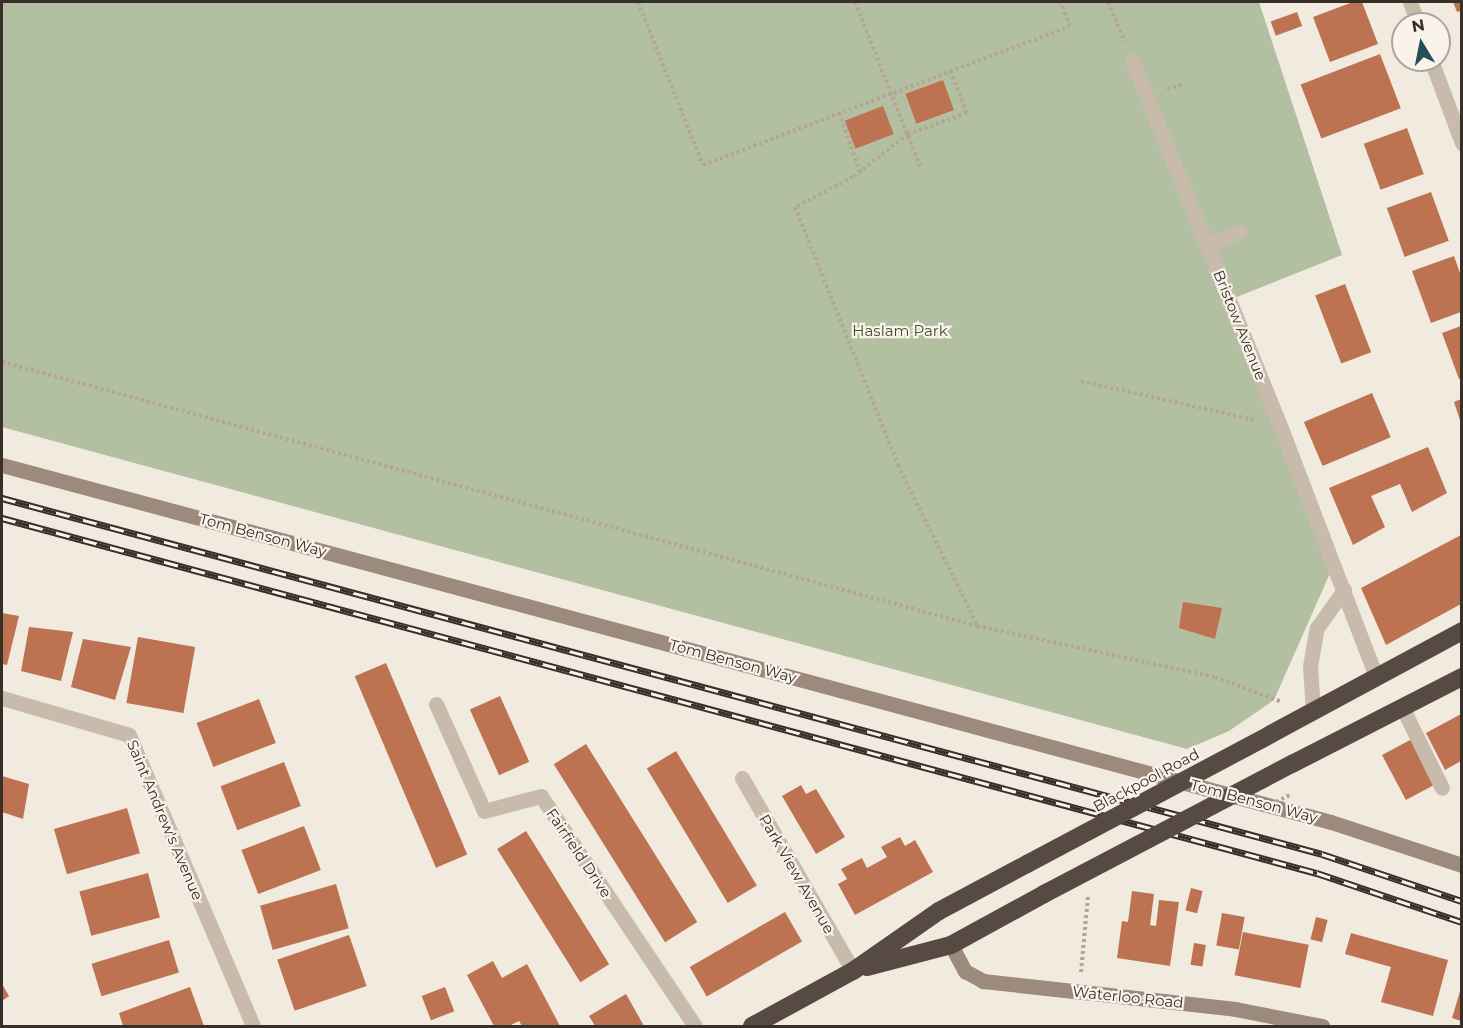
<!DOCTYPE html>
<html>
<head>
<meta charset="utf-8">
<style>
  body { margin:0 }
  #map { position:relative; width:1463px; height:1028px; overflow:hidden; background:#f1eadf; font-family:Montserrat,sans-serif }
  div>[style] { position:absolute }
  .green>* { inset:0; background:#b2bfa0 }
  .building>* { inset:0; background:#bd7351; transform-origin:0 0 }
  .path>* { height:4px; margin-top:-2px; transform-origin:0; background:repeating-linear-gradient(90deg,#b4a596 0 3px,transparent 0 6px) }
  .lane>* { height:15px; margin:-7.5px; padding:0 7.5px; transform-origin:7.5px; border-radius:7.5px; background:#c8bbab }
  .street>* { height:15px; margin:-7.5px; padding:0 7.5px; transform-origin:7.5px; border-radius:7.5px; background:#c8bbab }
  .secondary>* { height:15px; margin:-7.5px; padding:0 7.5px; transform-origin:7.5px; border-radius:7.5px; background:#9c8a7d }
  .highway>* { height:18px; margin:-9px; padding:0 9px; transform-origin:9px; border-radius:9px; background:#574a42 }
  .rail>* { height:7px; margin-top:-3.5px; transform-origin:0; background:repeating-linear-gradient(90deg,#f9f3eb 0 14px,#372f2a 0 28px); box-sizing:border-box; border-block:2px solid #372f2a }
  .path-bridge>* { height:4px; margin-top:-2px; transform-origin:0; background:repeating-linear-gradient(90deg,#b4a596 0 3px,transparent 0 6px) }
  .highway-bridge>* { height:18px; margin:-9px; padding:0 9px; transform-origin:9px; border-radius:9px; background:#574a42 }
  span { translate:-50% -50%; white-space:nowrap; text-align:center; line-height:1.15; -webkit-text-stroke:4.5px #f9f3eb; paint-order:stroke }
  .street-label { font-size:15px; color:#372f2a }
  .park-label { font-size:15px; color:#435330 }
  .frame { position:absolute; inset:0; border:3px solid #372f2a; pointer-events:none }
  .north { position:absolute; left:1391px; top:12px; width:60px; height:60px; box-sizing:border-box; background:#f9f3eb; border:2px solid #aba59e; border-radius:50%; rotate:350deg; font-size:16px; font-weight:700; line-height:24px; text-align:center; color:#372f2a }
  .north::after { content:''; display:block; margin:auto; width:21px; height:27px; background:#224e55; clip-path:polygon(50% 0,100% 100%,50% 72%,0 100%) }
</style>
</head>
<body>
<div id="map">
  <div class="green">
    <i style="clip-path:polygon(2px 2px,1259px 2px,1342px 255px,1229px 300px,1334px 564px,1274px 700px,1229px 731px,1187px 749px,2px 427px)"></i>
  </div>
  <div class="building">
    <i style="clip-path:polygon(1353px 2px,1362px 2px,1378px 44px,1330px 62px,1313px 17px)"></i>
    <i style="clip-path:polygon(1453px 2px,1461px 2px,1461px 11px,1457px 12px)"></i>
    <i style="left:1297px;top:12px;width:15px;height:28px;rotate:70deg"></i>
    <i style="left:1380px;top:54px;width:58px;height:85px;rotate:69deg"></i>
    <i style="left:943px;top:80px;width:32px;height:40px;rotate:70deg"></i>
    <i style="left:883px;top:106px;width:30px;height:41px;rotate:69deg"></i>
    <i style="left:1407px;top:128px;width:49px;height:46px;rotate:70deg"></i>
    <i style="left:1431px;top:192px;width:52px;height:47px;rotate:70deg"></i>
    <i style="clip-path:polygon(1454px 256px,1461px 276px,1461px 312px,1431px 323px,1412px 271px)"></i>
    <i style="left:1345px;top:284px;width:73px;height:32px;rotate:69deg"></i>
    <i style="clip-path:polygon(1461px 326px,1461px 379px,1459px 379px,1442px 333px)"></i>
    <i style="left:1372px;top:393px;width:48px;height:74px;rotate:67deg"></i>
    <i style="clip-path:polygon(1461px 399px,1461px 423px,1454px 402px)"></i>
    <i style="clip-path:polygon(1428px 447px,1447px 493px,1412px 512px,1400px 484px,1371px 496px,1385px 527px,1353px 545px,1329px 488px)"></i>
    <i style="clip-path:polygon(1461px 535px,1461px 604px,1386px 645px,1361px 588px)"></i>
    <i style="clip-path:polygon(1183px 602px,1222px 608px,1215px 639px,1179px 628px)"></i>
    <i style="clip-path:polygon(2px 613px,19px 616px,7px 665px,2px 664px)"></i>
    <i style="clip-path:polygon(29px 627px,73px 632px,61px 681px,21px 671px)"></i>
    <i style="left:138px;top:637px;width:58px;height:67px;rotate:10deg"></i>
    <i style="clip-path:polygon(83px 639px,131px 647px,115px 700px,71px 687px)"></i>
    <i style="left:386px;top:663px;width:208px;height:34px;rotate:67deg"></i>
    <i style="left:500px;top:696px;width:72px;height:33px;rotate:66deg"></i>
    <i style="left:259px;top:699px;width:47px;height:67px;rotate:69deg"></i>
    <i style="clip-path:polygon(1461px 714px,1461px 761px,1445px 770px,1426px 733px)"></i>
    <i style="left:1412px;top:739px;width:51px;height:34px;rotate:62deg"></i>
    <i style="left:586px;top:744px;width:210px;height:38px;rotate:58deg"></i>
    <i style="left:676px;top:751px;width:157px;height:34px;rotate:59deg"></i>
    <i style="left:284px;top:762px;width:47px;height:68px;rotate:69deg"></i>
    <i style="clip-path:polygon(2px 776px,29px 784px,23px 819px,2px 812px)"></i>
    <i style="clip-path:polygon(801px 785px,806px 794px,816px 789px,845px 837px,816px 854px,782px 796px)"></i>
    <i style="left:127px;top:808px;width:47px;height:76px;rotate:74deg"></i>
    <i style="left:304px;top:826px;width:47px;height:67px;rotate:69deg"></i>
    <i style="left:526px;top:831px;width:157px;height:34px;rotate:58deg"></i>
    <i style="clip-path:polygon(900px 837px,905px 846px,915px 840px,933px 872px,855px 915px,838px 884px,847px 879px,841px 869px,862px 858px,867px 868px,887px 857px,881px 847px)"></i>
    <i style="left:148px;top:873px;width:46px;height:71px;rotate:75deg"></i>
    <i style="left:336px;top:884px;width:46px;height:79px;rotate:74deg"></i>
    <i style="left:1191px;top:888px;width:12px;height:23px;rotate:14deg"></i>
    <i style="clip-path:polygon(1132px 891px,1154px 894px,1150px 925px,1156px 926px,1159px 900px,1179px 902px,1170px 966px,1117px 958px,1122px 921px,1128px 922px)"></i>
    <i style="left:785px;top:912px;width:34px;height:110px;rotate:60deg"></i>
    <i style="left:1222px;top:913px;width:23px;height:33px;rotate:10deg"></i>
    <i style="left:1316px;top:917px;width:12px;height:23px;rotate:14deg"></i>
    <i style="left:1243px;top:932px;width:67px;height:44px;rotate:11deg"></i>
    <i style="clip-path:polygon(1351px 933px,1448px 960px,1433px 1016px,1381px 1002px,1391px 967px,1345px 954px)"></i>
    <i style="left:349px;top:935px;width:54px;height:76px;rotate:71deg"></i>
    <i style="left:169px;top:940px;width:34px;height:81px;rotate:73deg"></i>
    <i style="left:1194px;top:943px;width:12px;height:22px;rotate:9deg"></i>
    <i style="clip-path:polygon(493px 961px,502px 978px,527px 964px,560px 1026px,522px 1026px,519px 1021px,509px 1026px,494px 1026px,467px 975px)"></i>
    <i style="clip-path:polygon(2px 984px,9px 996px,2px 1001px)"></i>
    <i style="clip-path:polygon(190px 987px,204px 1026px,123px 1026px,119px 1013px)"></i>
    <i style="left:445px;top:987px;width:26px;height:25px;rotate:69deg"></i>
    <i style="clip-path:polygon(1461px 988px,1461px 1021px,1452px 1018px)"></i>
    <i style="clip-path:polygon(626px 994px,644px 1026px,595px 1026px,589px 1016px)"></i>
  </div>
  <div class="path">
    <i style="left:638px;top:2px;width:175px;rotate:68.3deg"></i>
    <i style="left:703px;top:165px;width:392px;rotate:-20.7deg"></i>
    <i style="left:1070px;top:26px;width:26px;rotate:-111deg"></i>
    <i style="left:855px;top:2px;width:180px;rotate:68.4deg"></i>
    <i style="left:1108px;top:2px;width:43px;rotate:67deg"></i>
    <i style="left:950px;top:71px;width:45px;rotate:68deg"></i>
    <i style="left:967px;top:113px;width:63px;rotate:160.4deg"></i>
    <i style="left:908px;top:134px;width:70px;rotate:142deg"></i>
    <i style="left:853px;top:177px;width:65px;rotate:152.7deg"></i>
    <i style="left:795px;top:207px;width:278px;rotate:68.2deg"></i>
    <i style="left:898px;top:465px;width:178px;rotate:63.7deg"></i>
    <i style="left:1167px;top:89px;width:15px;rotate:-16deg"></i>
    <i style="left:839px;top:113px;width:63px;rotate:70.4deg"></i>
    <i style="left:2px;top:362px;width:1010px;rotate:15.15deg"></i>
    <i style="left:977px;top:626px;width:243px;rotate:12.1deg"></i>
    <i style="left:1215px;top:677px;width:72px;rotate:20.5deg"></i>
    <i style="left:1081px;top:381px;width:178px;rotate:12.6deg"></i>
    <i style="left:1081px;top:972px;width:76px;rotate:-84.7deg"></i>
  </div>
  <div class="lane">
    <i style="left:1207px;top:246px;width:36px;rotate:-24deg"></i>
    <i style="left:1402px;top:707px;width:90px;rotate:63.7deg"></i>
  </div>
  <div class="street">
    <i style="left:1410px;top:2px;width:23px;rotate:70deg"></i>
    <i style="left:1431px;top:60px;width:89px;rotate:69.5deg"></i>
    <i style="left:1132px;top:61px;width:396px;rotate:67.9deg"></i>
    <i style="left:1281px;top:428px;width:267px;rotate:69.1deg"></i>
    <i style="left:2px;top:698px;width:132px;rotate:16.2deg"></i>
    <i style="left:129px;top:735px;width:316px;rotate:66.9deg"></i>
    <i style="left:436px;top:704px;width:117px;rotate:65.8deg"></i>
    <i style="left:484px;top:811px;width:59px;rotate:-14.7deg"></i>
    <i style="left:541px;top:796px;width:277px;rotate:56.2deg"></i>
    <i style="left:1313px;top:712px;width:46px;rotate:-93.7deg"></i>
    <i style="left:1310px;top:666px;width:39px;rotate:-80deg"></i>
    <i style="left:1317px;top:628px;width:47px;rotate:-54.6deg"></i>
    <i style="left:742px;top:778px;width:223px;rotate:60.1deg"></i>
  </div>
  <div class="secondary">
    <i style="left:2px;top:465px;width:1376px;rotate:15.04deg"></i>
    <i style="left:1331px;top:822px;width:138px;rotate:18.2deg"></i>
    <i style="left:951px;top:945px;width:30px;rotate:62deg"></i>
    <i style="left:965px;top:971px;width:21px;rotate:29deg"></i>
    <i style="left:983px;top:981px;width:254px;rotate:6.3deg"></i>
    <i style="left:1235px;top:1009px;width:89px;rotate:11.1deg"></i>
  </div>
  <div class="highway">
    <i style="left:1271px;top:734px;width:217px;rotate:-28.3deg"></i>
    <i style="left:1292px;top:764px;width:191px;rotate:-27.1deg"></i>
    <i style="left:867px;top:967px;width:87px;rotate:-14.7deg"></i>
    <i style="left:951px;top:945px;width:106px;rotate:-28.7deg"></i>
    <i style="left:752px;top:1026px;width:115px;rotate:-28.6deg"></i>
    <i style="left:853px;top:971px;width:105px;rotate:-34.9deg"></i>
    <i style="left:939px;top:911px;width:100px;rotate:-28.1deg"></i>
  </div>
  <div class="rail">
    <i style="left:2px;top:498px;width:1367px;rotate:15.09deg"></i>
    <i style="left:1322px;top:854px;width:148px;rotate:18.6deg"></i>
    <i style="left:2px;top:518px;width:1362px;rotate:15.11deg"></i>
    <i style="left:1317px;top:873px;width:153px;rotate:18.7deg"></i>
  </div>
  <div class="path-bridge">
    <i style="left:1260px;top:810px;width:33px;rotate:-27deg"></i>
  </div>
  <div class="highway-bridge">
    <i style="left:1027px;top:864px;width:276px;rotate:-28deg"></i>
    <i style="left:1044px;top:894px;width:280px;rotate:-27.7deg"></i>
  </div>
  <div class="street-label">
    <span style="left:1240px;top:325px;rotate:68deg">Bristow Avenue</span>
    <span style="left:263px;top:535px;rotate:15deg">Tom Benson Way</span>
    <span style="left:733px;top:661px;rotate:15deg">Tom Benson Way</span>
    <span style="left:1146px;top:780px;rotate:-28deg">Blackpool Road</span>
    <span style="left:1254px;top:801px;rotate:15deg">Tom Benson Way</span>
    <span style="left:165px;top:820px;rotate:67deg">Saint Andrew's Avenue</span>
    <span style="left:579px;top:853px;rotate:56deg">Fairfield Drive</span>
    <span style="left:797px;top:874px;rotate:60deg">Park View Avenue</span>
    <span style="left:1128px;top:997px;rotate:6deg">Waterloo Road</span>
  </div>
  <div class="park-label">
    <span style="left:900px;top:331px">Haslam Park</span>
  </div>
  <div class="frame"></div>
  <div class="north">N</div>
</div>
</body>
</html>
